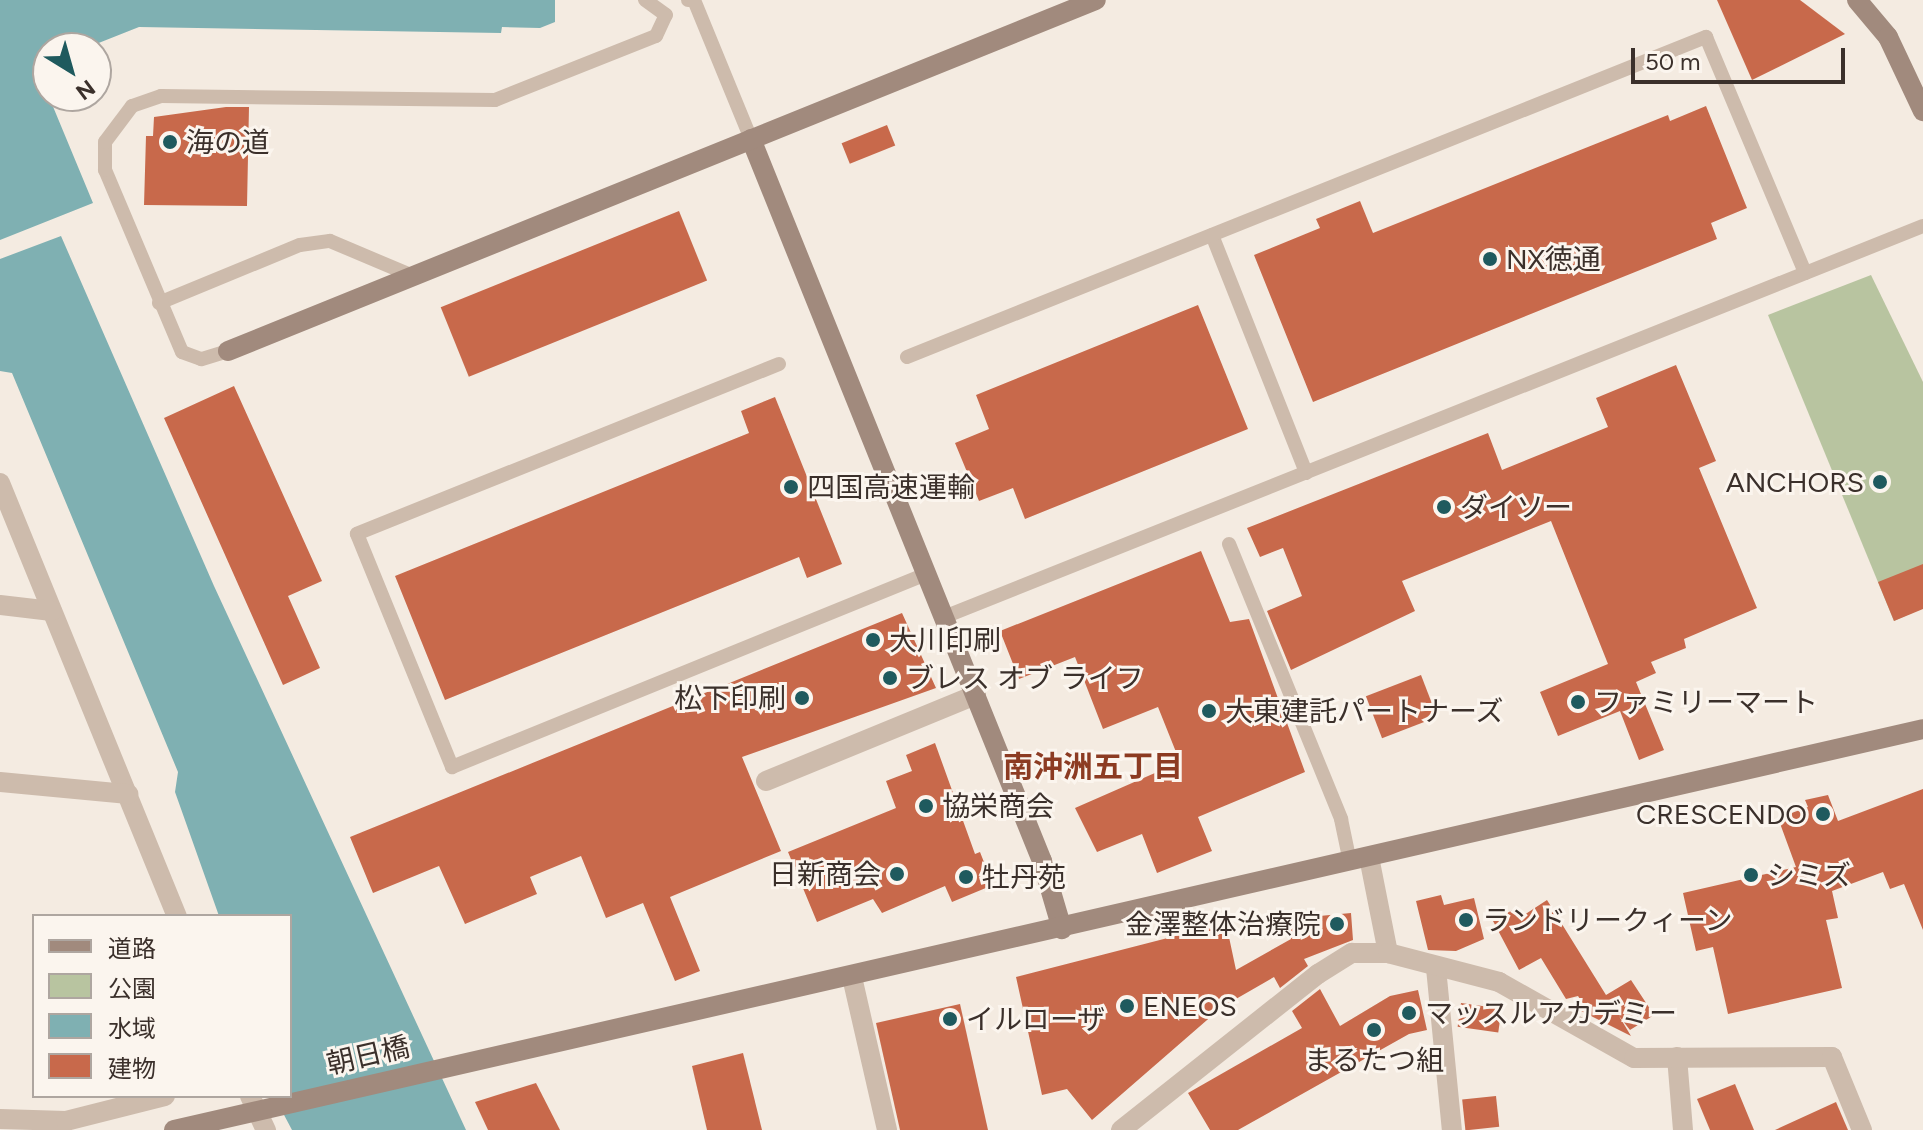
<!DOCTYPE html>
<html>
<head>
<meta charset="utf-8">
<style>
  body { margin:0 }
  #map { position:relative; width:1923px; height:1130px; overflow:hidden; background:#f4ebe1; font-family:Figtree,"Noto Sans JP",sans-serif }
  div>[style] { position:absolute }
  .green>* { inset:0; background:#b8c4a0 }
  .water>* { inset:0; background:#7fb0b2 }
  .building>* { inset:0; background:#c8694b; transform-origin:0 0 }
  .lane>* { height:14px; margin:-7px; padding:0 7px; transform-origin:7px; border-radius:7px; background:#cdbbac }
  .street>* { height:20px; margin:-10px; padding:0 10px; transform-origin:10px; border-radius:10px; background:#cdbbac }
  .secondary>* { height:20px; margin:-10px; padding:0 10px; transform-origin:10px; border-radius:10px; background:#a18a7d }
  .dots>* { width:22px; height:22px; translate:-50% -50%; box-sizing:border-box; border:4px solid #fbf5ee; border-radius:50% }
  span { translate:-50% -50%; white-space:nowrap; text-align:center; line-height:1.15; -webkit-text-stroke:6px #fbf5ee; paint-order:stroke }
  .poi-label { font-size:28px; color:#3b302b }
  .left { translate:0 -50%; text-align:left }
  .right { translate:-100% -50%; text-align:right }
  .street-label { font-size:28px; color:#3b302b }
  .neighbourhood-label { font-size:30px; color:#8c3b22; font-weight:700 }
  .legend { position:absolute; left:32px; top:914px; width:260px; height:184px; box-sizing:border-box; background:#fbf5ee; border:2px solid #aea6a0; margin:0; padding:10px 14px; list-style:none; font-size:24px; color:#3b302b }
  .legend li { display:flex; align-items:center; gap:16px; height:40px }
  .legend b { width:40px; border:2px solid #aea6a0 }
  .north { position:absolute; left:32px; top:32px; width:80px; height:80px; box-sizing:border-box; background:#fbf5ee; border:2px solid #aea6a0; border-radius:50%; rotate:143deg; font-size:22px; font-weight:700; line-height:32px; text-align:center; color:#3b302b }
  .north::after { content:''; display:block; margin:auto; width:28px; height:36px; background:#1f5a5e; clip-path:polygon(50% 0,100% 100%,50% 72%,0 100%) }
  .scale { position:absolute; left:1631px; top:48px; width:214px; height:36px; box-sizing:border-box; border:4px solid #3b302b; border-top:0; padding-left:10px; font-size:24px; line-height:28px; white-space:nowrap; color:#3b302b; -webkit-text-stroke:6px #fbf5ee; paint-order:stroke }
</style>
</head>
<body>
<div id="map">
  <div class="green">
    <i style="clip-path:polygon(1871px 275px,1923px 382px,1923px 608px,1894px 621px,1768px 315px)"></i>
  </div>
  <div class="water">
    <i style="clip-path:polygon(0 0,555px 0,555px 22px,540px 28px,502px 27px,501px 33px,139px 27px,86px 48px,48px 48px,48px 63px,37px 68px,93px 203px,0 240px)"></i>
    <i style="clip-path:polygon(61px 236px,214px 586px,466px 1130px,292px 1130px,274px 1096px,290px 1096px,290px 916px,219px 916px,175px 792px,178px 772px,12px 373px,0 371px,0 259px)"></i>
  </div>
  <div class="building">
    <i style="clip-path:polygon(1717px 0,1800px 0,1845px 34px,1752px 80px)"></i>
    <i style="clip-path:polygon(1706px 106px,1747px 208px,1711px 223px,1717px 239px,1313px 402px,1254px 255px,1320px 228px,1316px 219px,1360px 201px,1373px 233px,1668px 115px,1670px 121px)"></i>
    <i style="clip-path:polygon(226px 107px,249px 107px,247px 206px,144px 205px,146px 136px,153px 136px,154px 117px)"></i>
    <i style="left:887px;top:125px;width:22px;height:49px;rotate:68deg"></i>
    <i style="left:679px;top:211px;width:75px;height:257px;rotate:68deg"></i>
    <i style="clip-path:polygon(1198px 305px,1248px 429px,1025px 519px,1013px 488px,979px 501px,955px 443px,989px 429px,976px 395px)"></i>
    <i style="clip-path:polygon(1676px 365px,1716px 461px,1699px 468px,1757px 608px,1684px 639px,1686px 648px,1651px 662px,1656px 673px,1636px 682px,1664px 750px,1639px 760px,1620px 711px,1558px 736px,1540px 692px,1608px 664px,1551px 521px,1402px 581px,1415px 611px,1291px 670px,1267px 611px,1302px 596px,1283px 548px,1260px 557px,1247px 528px,1488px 433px,1502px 470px,1608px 427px,1596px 398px)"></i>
    <i style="clip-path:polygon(234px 386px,322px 581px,288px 596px,320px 668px,283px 685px,164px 418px)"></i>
    <i style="clip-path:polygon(775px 397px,842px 564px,807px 578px,799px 557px,445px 700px,395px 576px,749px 433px,741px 411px)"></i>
    <i style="clip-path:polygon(1201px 551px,1230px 622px,1249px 619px,1305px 772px,1198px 817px,1212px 851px,1157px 873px,1142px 834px,1097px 852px,1075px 808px,1180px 762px,1158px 707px,1103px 729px,1075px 657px,1019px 679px,1000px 631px)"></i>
    <i style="clip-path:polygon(1923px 564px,1923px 609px,1894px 621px,1878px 582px)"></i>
    <i style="clip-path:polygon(902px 613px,936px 688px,742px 757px,781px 851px,670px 897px,700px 971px,675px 981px,643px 903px,606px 918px,581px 856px,530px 877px,537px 894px,465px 924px,439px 866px,373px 893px,350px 837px)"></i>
    <i style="left:1421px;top:675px;width:45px;height:59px;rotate:69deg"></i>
    <i style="clip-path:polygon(935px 743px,975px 854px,980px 852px,993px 885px,952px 902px,945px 886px,882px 913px,873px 899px,817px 922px,788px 852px,896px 808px,886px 781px,912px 771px,906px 755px)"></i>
    <i style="clip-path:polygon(1923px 789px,1923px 930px,1904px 884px,1890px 889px,1883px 872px,1832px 891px,1838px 918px,1826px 920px,1842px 988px,1728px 1014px,1713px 947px,1696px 951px,1683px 893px,1796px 867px,1778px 818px,1808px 807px,1805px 800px,1828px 795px,1838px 821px)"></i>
    <i style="clip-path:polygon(1441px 895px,1444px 905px,1474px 898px,1484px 939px,1456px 951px,1428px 950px,1416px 901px)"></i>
    <i style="clip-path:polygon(1547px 900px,1606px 995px,1631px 980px,1654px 1015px,1630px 1030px,1619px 1016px,1631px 1036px,1581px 1011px,1586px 1008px,1578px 996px,1566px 999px,1541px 958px,1519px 970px,1493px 921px,1516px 908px,1521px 917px)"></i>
    <i style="clip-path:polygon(1307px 912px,1309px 917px,1351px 913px,1353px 940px,1304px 959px,1308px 966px,1280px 988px,1274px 977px,1222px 1007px,1092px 1120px,1067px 1089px,1042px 1095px,1016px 977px,1226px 923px,1236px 970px,1291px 939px,1285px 918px)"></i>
    <i style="clip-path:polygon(1320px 989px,1340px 1026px,1390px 996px,1418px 990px,1427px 1030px,1409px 1034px,1238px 1130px,1210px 1130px,1188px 1093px,1302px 1028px,1292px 1011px)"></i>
    <i style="left:1461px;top:1003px;width:41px;height:24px;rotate:8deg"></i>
    <i style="clip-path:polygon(960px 1004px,988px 1130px,900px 1130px,876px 1023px)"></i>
    <i style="clip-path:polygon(743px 1053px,762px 1130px,707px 1130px,692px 1066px)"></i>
    <i style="clip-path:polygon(536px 1083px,560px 1130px,488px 1130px,475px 1102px)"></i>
    <i style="clip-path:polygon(1735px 1084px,1754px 1130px,1710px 1130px,1697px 1099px)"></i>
    <i style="left:1496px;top:1096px;width:31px;height:34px;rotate:84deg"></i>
    <i style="clip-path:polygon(1836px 1102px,1848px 1130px,1775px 1130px)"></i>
  </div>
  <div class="lane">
    <i style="left:688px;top:0;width:6px"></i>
    <i style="left:694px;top:0;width:150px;rotate:67.7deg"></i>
    <i style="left:1212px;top:235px;width:256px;rotate:68.4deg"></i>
    <i style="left:159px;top:303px;width:152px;rotate:-22.4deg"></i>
    <i style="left:300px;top:245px;width:30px;rotate:-8deg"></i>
    <i style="left:330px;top:241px;width:90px;rotate:22.9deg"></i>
    <i style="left:228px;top:351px;width:28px;rotate:163deg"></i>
    <i style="left:201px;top:359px;width:20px;rotate:-160deg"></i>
    <i style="left:182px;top:352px;width:198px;rotate:-112.9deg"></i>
    <i style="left:105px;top:170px;width:28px;rotate:-90deg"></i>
    <i style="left:105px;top:142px;width:45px;rotate:-53.1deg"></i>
    <i style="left:132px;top:106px;width:31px;rotate:-19deg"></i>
    <i style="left:161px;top:96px;width:334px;rotate:0.7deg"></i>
    <i style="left:495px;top:100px;width:173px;rotate:-21.7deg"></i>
    <i style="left:656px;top:36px;width:23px;rotate:-65deg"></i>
    <i style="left:666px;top:15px;width:26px;rotate:-144deg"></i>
    <i style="left:907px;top:357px;width:861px;rotate:-21.83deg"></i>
    <i style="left:1706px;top:37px;width:256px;rotate:67.2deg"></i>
    <i style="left:779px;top:364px;width:455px;rotate:158.1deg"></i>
    <i style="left:357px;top:534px;width:252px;rotate:67.8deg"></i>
    <i style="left:452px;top:767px;width:512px;rotate:-22.15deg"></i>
    <i style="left:1229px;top:544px;width:297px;rotate:67.8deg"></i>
    <i style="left:1341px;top:819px;width:44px;rotate:78.2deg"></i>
    <i style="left:944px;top:617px;width:1054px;rotate:-21.77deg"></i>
  </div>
  <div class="street">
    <i style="left:0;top:483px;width:468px;rotate:67.8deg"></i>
    <i style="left:0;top:605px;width:52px;rotate:6.6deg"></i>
    <i style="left:766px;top:781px;width:227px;rotate:-22.3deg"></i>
    <i style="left:0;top:782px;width:129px;rotate:5.4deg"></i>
    <i style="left:1369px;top:857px;width:98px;rotate:78.8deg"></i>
    <i style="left:1436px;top:968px;width:163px;rotate:84.4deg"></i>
    <i style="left:852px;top:977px;width:157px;rotate:77.1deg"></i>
    <i style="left:1677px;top:1057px;width:73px;rotate:85.3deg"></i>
    <i style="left:250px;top:1096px;width:38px;rotate:65deg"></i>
    <i style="left:0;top:1119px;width:66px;rotate:1.7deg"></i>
    <i style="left:66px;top:1121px;width:102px;rotate:-14.2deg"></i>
    <i style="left:1121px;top:1130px;width:251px;rotate:-38.4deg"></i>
    <i style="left:1318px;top:974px;width:40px;rotate:-32deg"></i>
    <i style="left:1352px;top:953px;width:36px"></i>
    <i style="left:1388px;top:953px;width:115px;rotate:14.6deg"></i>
    <i style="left:1499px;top:982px;width:155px;rotate:29.4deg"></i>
    <i style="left:1634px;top:1058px;width:198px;rotate:-0.3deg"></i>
    <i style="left:1832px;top:1057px;width:79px;rotate:67.7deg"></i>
  </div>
  <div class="secondary">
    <i style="left:1857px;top:0;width:48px;rotate:50deg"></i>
    <i style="left:1888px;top:37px;width:82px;rotate:64.7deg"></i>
    <i style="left:751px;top:139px;width:778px;rotate:68.05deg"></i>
    <i style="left:1042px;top:861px;width:71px;rotate:73.6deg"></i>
    <i style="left:228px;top:351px;width:936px;rotate:-22.02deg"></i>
    <i style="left:174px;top:1130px;width:1794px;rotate:-12.91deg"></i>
  </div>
  <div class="dots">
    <i style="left:170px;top:142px;background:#1f5a5e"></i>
    <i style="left:1490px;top:259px;background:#1f5a5e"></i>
    <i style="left:1880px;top:482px;background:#1f5a5e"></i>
    <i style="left:791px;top:487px;background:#1f5a5e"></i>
    <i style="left:1444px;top:507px;background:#1f5a5e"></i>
    <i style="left:873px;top:640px;background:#1f5a5e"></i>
    <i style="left:890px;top:678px;background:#1f5a5e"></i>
    <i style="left:802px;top:698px;background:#1f5a5e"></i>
    <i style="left:1578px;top:702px;background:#1f5a5e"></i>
    <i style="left:1209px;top:711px;background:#1f5a5e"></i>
    <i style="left:926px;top:806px;background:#1f5a5e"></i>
    <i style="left:1823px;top:814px;background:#1f5a5e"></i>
    <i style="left:897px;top:874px;background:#1f5a5e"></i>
    <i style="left:1751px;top:875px;background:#1f5a5e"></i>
    <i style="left:966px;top:877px;background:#1f5a5e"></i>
    <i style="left:1466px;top:920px;background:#1f5a5e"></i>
    <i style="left:1337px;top:924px;background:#1f5a5e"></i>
    <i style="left:1127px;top:1006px;background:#1f5a5e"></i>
    <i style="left:1409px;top:1013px;background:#1f5a5e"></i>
    <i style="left:950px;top:1019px;background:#1f5a5e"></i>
    <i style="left:1374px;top:1030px;background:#1f5a5e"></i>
  </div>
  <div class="poi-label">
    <span class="left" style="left:186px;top:142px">海の道</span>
    <span class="left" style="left:1506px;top:259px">NX徳通</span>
    <span class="right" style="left:1864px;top:482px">ANCHORS</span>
    <span class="left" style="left:807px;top:487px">四国高速運輸</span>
    <span class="left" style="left:1460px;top:507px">ダイソー</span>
    <span class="left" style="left:889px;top:640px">大川印刷</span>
    <span class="left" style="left:906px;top:678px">ブレス オブ ライフ</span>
    <span class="right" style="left:786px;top:698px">松下印刷</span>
    <span class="left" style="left:1594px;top:702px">ファミリーマート</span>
    <span class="left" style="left:1225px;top:711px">大東建託パートナーズ</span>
    <span class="left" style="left:942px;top:806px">協栄商会</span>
    <span class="right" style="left:1807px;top:814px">CRESCENDO</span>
    <span class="right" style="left:881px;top:874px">日新商会</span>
    <span class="left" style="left:1767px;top:875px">シミズ</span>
    <span class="left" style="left:982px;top:877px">牡丹苑</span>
    <span class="left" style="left:1482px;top:920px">ランドリークィーン</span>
    <span class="right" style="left:1321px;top:924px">金澤整体治療院</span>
    <span class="left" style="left:1143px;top:1006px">ENEOS</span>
    <span class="left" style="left:1425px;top:1013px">マッスルアカデミー</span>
    <span class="left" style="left:966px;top:1019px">イルローザ</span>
    <span style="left:1374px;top:1060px">まるたつ組</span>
  </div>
  <div class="street-label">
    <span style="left:368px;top:1055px;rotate:-13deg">朝日橋</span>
  </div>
  <div class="neighbourhood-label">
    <span style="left:1093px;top:767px">南沖洲五丁目</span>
  </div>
  <ul class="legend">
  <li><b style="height:10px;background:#a18a7d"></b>道路</li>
  <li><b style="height:22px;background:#b8c4a0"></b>公園</li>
  <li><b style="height:22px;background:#7fb0b2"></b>水域</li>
  <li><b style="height:22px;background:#c8694b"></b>建物</li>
  </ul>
  <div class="north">N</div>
  <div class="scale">50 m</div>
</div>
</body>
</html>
